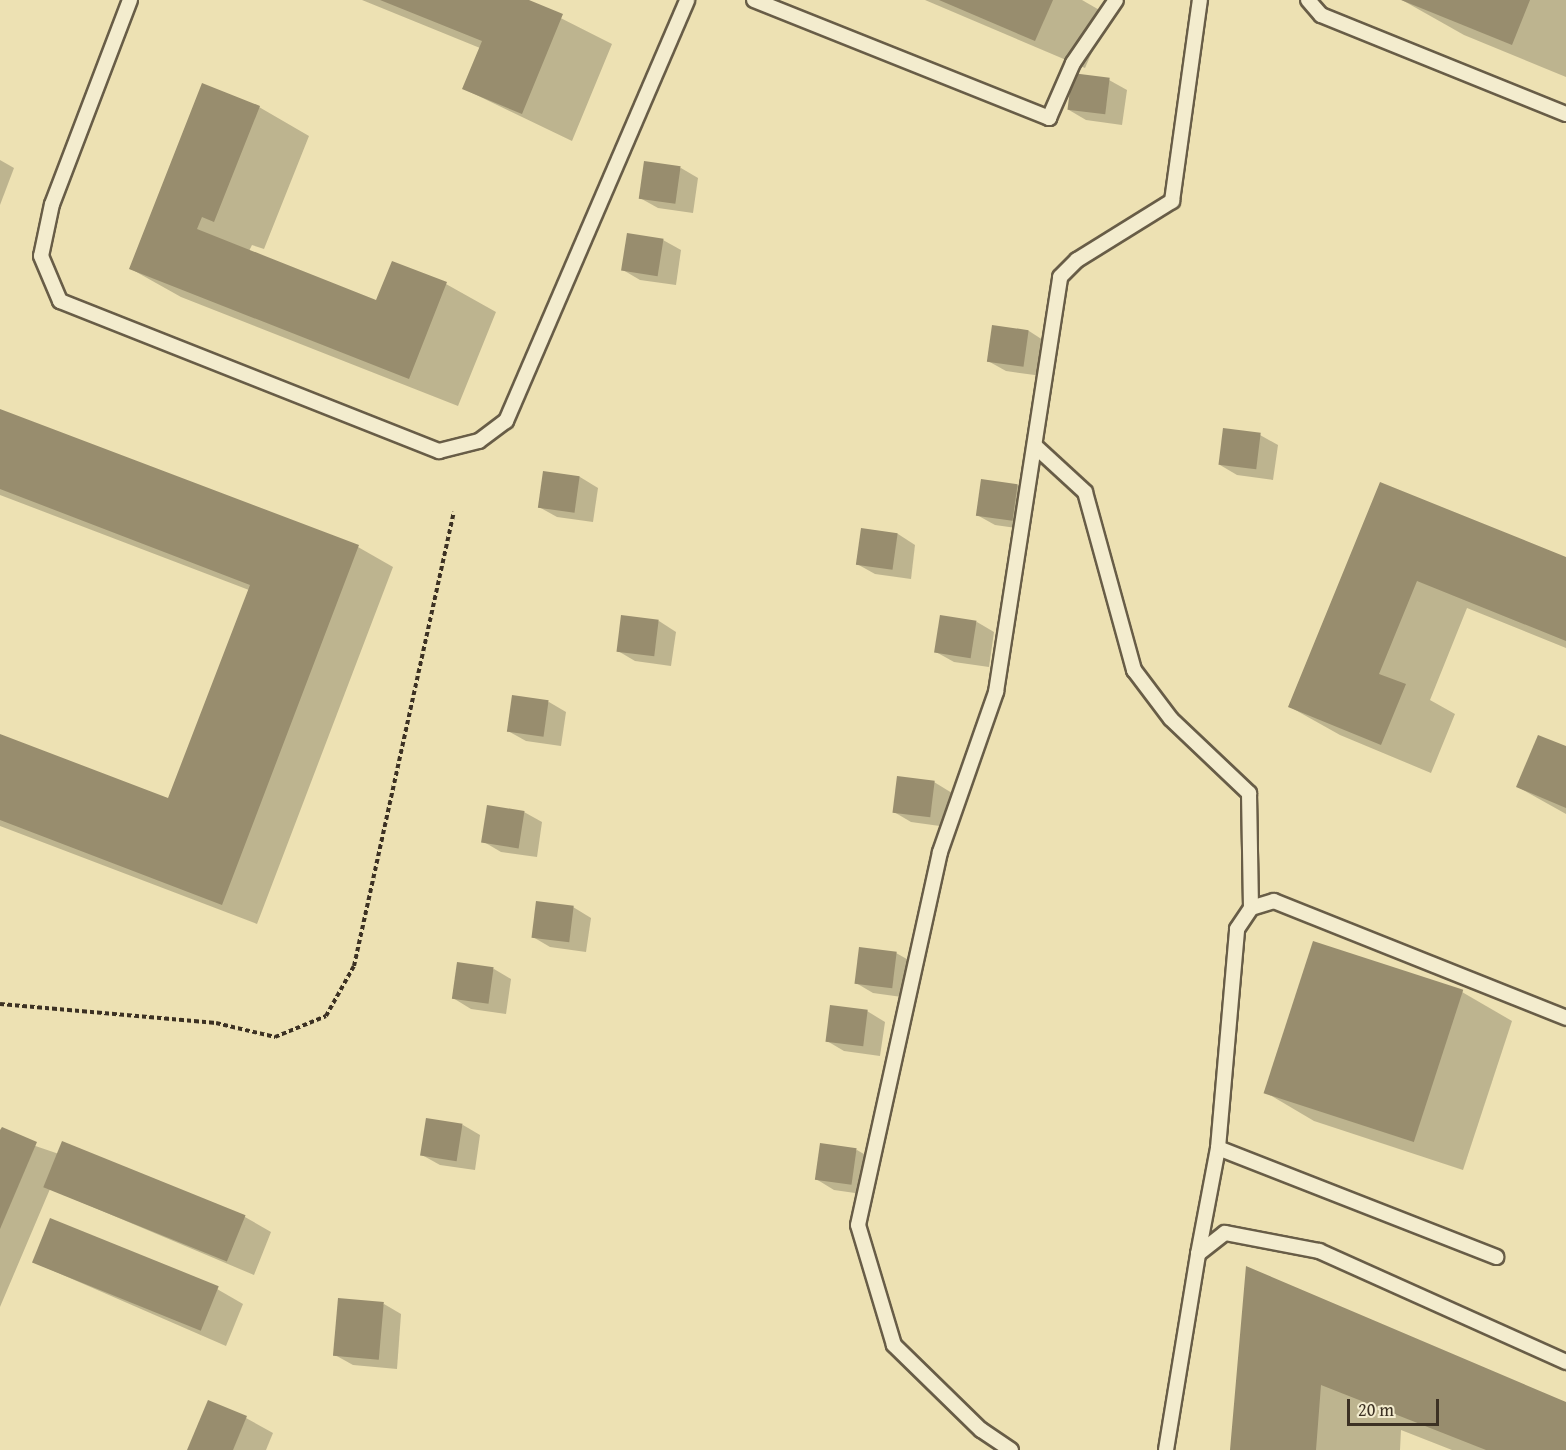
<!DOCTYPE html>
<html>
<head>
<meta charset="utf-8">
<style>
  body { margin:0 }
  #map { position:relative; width:1566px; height:1450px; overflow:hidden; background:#ede1b3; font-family:"Gentium Book Plus",serif }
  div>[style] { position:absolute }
  .shadow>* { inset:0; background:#0003 }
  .building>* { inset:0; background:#988d6e; transform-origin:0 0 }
  .path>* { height:4px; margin-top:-2px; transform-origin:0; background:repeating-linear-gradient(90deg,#3c3123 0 4.5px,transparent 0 7.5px) }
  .roads { filter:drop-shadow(2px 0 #685d47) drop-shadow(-2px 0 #685d47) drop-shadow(0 2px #685d47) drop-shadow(0 -2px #685d47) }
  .service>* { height:14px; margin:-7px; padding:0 7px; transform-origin:7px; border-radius:7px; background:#f3ecce }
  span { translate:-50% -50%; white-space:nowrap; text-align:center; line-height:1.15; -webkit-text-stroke:4.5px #f3ecce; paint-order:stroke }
  .scale { position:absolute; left:1347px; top:1399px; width:92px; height:27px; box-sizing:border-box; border:3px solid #3c3123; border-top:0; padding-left:8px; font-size:18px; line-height:21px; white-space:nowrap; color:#3c3123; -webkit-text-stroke:4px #f3ecce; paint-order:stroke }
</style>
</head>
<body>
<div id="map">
  <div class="shadow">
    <i style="clip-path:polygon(362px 0,525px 0,612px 44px,572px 141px,464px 89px,480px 48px)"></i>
    <i style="clip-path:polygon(925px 0,1082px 0,1108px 15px,1085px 68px)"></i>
    <i style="clip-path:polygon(1402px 0,1566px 0,1566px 77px,1464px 35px)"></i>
    <i style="clip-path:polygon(1109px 80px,1127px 90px,1122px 125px,1086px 120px,1069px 110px)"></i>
    <i style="clip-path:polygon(259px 107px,309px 136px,264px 249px,252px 245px,249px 251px,377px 302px,446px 284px,496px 312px,458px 406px,181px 297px,131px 269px)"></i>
    <i style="clip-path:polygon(0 160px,14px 168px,0 205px)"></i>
    <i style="clip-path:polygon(681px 168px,698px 178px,693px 213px,658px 208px,640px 198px)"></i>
    <i style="clip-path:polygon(663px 240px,681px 250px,676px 285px,640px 280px,623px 270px)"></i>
    <i style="clip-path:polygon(993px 326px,1029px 331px,1046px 342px,1042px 376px,1006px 371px,988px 361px)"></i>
    <i style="clip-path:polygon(0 410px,358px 547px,393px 567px,257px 924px,0 826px,0 736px,169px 800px,249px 590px,0 495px)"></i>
    <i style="clip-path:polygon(1260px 435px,1278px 445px,1273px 480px,1237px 475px,1220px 465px)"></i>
    <i style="clip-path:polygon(544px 472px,580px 477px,598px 488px,593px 522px,557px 517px,539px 507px)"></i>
    <i style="clip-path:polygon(1380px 484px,1566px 559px,1566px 648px,1467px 608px,1430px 700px,1455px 714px,1431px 773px,1340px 735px,1290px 707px)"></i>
    <i style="clip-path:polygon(1018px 485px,1035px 496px,1030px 530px,995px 525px,977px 515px)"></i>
    <i style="clip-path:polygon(862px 529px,898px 534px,915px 545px,911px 579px,875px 574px,857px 564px)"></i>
    <i style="clip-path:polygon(659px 621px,676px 632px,671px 666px,635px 661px,618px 651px)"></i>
    <i style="clip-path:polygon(977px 622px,994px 632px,989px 667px,954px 662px,936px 652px)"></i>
    <i style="clip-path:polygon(549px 702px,566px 712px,561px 746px,526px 741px,508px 731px)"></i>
    <i style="clip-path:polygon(1566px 748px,1566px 814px,1518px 787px)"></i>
    <i style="clip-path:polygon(934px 782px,952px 793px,947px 827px,911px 822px,894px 812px)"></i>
    <i style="clip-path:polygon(524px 812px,542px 822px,537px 857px,501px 852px,484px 842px)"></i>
    <i style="clip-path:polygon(573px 907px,591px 918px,586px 952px,550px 947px,533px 937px)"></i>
    <i style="clip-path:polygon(896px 953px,914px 963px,909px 998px,873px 993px,856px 983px)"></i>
    <i style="clip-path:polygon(494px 969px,511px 979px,506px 1014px,471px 1009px,453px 998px)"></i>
    <i style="clip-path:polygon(1462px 992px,1512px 1021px,1463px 1170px,1314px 1121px,1265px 1092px)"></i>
    <i style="clip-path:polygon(867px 1011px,885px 1022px,880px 1056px,844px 1051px,827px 1041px)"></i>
    <i style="clip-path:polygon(463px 1125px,480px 1135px,475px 1170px,440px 1165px,422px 1155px)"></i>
    <i style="clip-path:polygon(0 1134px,245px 1217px,271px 1232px,254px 1275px,50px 1189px,0 1307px)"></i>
    <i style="clip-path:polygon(857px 1150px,874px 1160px,869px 1195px,834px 1190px,816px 1179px)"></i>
    <i style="clip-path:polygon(33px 1262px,217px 1289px,243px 1304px,226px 1346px)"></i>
    <i style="clip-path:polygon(1248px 1268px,1566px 1404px,1566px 1450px,1452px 1450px,1401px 1430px,1400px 1450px,1231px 1450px)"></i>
    <i style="clip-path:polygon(384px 1304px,401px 1314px,397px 1369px,353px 1365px,335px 1355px)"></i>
    <i style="clip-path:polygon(246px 1418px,273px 1433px,266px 1450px,189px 1450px)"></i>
  </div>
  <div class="building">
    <i style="clip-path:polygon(380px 0,529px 0,563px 14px,522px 114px,462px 89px,482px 41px)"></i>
    <i style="clip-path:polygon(939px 0,1053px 0,1035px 41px)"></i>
    <i style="clip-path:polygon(1401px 0,1530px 0,1512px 45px)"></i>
    <i style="left:1072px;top:73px;width:38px;height:37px;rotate:7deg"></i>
    <i style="clip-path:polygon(202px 83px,260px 106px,214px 222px,202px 217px,197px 229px,376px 300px,392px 261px,447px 282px,409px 379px,129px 269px)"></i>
    <i style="left:644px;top:161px;width:37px;height:38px;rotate:8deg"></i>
    <i style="left:627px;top:233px;width:37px;height:38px;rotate:9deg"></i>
    <i style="left:992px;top:325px;width:37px;height:37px;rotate:8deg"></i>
    <i style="clip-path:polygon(0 409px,359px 545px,222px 905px,0 820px,0 734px,168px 798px,250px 585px,0 489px)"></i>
    <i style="left:1223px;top:428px;width:38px;height:37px;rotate:7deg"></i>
    <i style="left:543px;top:471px;width:37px;height:37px;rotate:8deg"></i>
    <i style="left:981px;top:479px;width:37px;height:37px;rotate:8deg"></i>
    <i style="clip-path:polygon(1380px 482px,1566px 557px,1566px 641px,1417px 581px,1379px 674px,1406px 684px,1381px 745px,1288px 707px)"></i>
    <i style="left:861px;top:528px;width:37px;height:37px;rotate:8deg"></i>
    <i style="left:621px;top:615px;width:38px;height:37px;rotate:7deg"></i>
    <i style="left:940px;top:615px;width:37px;height:38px;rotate:9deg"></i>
    <i style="left:512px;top:695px;width:37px;height:37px;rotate:8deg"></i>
    <i style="clip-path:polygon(1538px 735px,1566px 746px,1566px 808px,1516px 787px)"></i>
    <i style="left:897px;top:776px;width:38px;height:37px;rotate:7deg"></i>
    <i style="left:487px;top:805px;width:38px;height:38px;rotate:9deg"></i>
    <i style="left:536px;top:901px;width:38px;height:37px;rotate:7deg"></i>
    <i style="left:1313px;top:941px;width:158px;height:160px;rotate:18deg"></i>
    <i style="left:859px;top:947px;width:38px;height:37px;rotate:7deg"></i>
    <i style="left:457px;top:962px;width:37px;height:37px;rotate:8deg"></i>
    <i style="left:830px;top:1005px;width:38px;height:37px;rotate:7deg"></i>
    <i style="left:426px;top:1118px;width:37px;height:38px;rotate:9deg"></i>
    <i style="clip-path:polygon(2px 1127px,37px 1142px,0 1229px,0 1130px)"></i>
    <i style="left:62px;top:1141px;width:198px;height:50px;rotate:22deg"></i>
    <i style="left:820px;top:1143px;width:37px;height:37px;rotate:8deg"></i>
    <i style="left:50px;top:1218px;width:182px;height:48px;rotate:22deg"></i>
    <i style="clip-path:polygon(1246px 1266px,1566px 1402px,1566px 1450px,1486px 1450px,1321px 1385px,1316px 1450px,1230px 1450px)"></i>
    <i style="left:338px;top:1298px;width:46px;height:58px;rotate:5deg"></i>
    <i style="clip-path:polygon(208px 1400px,247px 1416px,233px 1450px,187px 1450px)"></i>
  </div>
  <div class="path">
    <i style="left:0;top:1004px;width:217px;rotate:5deg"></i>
    <i style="left:216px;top:1023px;width:61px;rotate:13.3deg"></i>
    <i style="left:275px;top:1037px;width:55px;rotate:-22.4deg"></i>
    <i style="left:326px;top:1016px;width:57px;rotate:-60.8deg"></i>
    <i style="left:354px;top:966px;width:465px;rotate:-77.6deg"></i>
  </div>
  <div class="roads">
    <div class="service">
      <i style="left:130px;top:0;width:218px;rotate:110.9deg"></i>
      <i style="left:52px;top:204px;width:53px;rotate:101.9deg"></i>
      <i style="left:41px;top:256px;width:49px;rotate:67.1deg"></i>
      <i style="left:60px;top:301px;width:408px;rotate:21.6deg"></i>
      <i style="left:439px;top:451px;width:41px;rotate:-14deg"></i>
      <i style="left:479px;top:441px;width:34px;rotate:-37deg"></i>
      <i style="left:506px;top:421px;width:458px;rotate:-66.7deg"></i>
      <i style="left:754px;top:0;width:318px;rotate:21.8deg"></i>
      <i style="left:1049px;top:118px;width:60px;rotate:-66.4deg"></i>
      <i style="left:1073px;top:63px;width:76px;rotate:-55.7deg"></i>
      <i style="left:1308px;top:0;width:20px;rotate:49deg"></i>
      <i style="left:1321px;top:15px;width:264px;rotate:22deg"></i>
      <i style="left:1035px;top:446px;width:68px;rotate:42.6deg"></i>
      <i style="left:1085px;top:492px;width:185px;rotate:74.6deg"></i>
      <i style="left:1134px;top:670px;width:61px;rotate:52.9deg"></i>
      <i style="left:1171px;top:719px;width:108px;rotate:43.5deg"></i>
      <i style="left:1249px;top:793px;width:115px;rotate:89deg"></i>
      <i style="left:1218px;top:1148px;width:299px;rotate:21.4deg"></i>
      <i style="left:1198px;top:1254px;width:108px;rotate:-79.3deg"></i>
      <i style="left:1218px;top:1148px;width:220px;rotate:-85deg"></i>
      <i style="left:1237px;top:929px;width:25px;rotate:-56deg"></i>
      <i style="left:1251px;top:908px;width:24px;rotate:-17deg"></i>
      <i style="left:1274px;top:901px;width:315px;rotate:21.8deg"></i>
      <i style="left:1011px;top:1450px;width:36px;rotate:-146deg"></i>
      <i style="left:981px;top:1430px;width:122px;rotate:-135.7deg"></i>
      <i style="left:894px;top:1345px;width:125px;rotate:-106.7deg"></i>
      <i style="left:858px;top:1225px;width:382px;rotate:-77.6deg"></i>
      <i style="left:940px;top:852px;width:170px;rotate:-70.7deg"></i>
      <i style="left:996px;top:692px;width:420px;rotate:-81.2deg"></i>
      <i style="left:1060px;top:277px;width:24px;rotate:-45deg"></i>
      <i style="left:1077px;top:260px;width:112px;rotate:-31.8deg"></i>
      <i style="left:1172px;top:201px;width:203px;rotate:-82.1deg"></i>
      <i style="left:1166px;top:1450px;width:199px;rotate:-80.7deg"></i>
      <i style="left:1198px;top:1254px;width:34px;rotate:-38deg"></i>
      <i style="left:1225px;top:1233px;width:96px;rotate:10.8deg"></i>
      <i style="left:1319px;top:1251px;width:271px;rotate:24.2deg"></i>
    </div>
  </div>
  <div class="scale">20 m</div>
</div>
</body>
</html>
